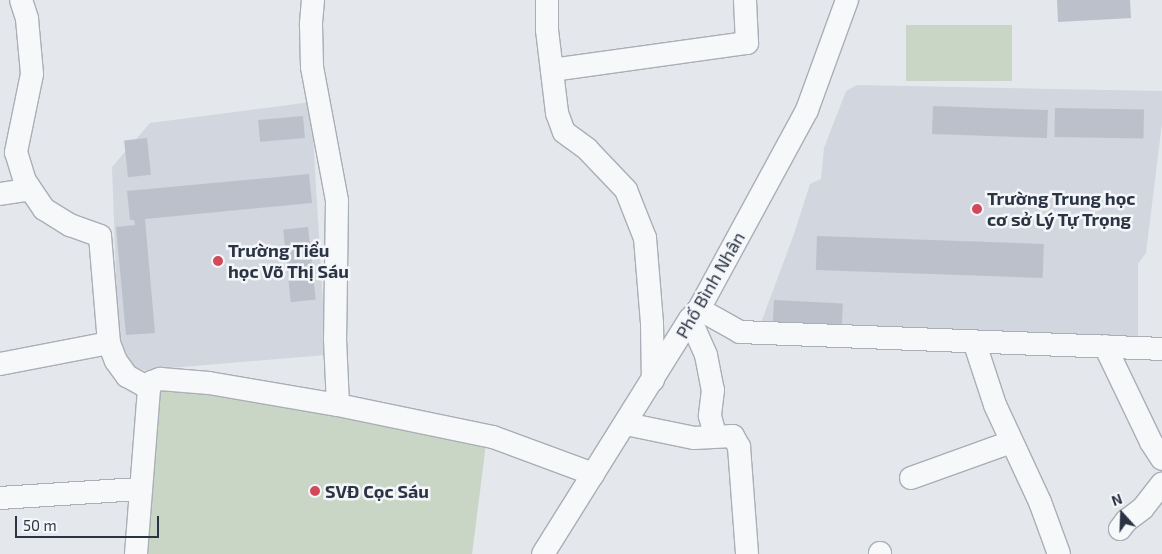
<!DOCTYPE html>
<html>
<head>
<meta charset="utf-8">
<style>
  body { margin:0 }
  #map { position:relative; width:1162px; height:554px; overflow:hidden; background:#e4e7ec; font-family:"Exo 2",sans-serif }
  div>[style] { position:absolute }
  .built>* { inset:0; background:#d2d6de }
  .green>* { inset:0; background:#c9d6c5; transform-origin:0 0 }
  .building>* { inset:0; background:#bbc0ca; transform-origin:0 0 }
  .roads { filter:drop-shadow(1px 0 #a9aeb7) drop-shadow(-1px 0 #a9aeb7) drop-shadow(0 1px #a9aeb7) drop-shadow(0 -1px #a9aeb7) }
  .minor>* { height:22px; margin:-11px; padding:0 11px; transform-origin:11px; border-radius:11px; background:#f7f8fa }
  .dots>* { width:14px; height:14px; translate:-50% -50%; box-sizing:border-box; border:2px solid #f4f6f9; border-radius:50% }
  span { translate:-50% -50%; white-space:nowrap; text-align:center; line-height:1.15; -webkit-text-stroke:5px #f4f6f9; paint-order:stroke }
  .poi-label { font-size:18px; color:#2b3445; font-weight:700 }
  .left { translate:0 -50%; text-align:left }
  .street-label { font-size:18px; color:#2b3445 }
  .north { position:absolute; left:1097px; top:489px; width:50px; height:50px; -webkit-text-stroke:4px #f4f6f9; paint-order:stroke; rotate:340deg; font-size:14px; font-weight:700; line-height:20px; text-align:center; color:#2b3445 }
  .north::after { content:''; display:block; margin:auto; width:18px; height:22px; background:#2b3445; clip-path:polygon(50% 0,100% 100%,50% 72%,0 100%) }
  .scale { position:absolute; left:15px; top:516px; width:144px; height:22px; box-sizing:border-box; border:2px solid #2b3445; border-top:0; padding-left:6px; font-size:15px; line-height:18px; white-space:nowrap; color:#2b3445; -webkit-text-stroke:4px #f4f6f9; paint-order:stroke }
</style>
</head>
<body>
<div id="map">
  <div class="built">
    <i style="clip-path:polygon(857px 85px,1162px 91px,1162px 123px,1146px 253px,1138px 264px,1138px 349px,759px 328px,794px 234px,810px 184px,821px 179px,824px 148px,846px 91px)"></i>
    <i style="clip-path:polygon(311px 102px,326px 355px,135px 371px,119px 355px,112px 167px,150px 123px)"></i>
  </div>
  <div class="green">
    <i style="left:906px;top:25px;width:106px;height:56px"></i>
    <i style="clip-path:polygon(173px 368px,488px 428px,472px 554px,145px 554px,157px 379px)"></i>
  </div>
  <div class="building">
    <i style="clip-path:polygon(1057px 0,1130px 0,1131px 18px,1058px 22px)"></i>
    <i style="left:933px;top:106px;width:115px;height:28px;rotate:2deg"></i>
    <i style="left:1055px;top:108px;width:89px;height:29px;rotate:1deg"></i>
    <i style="left:303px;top:116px;width:22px;height:45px;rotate:85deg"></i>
    <i style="left:147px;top:138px;width:37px;height:23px;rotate:84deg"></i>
    <i style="clip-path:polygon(309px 174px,312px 203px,145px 219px,155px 333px,126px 335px,116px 227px,135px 225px,134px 220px,130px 220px,127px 191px)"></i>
    <i style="left:308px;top:227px;width:73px;height:25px;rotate:84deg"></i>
    <i style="left:817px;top:236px;width:227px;height:34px;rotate:2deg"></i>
    <i style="left:774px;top:300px;width:69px;height:27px;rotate:3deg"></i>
  </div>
  <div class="roads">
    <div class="minor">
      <i style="left:21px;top:0;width:20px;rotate:72deg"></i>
      <i style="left:27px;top:19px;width:55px;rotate:84.8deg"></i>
      <i style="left:32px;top:74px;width:80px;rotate:101.6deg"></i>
      <i style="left:16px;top:152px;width:30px;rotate:73deg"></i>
      <i style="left:25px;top:181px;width:34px;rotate:56deg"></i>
      <i style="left:44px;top:209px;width:31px;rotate:32deg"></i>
      <i style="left:70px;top:225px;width:32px;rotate:20deg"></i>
      <i style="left:100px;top:236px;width:107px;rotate:85.2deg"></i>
      <i style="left:109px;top:343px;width:19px;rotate:69deg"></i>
      <i style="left:116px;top:361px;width:19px;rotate:54deg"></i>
      <i style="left:127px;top:376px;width:25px;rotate:29deg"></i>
      <i style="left:313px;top:0;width:25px;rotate:95deg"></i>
      <i style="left:311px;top:25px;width:42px;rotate:88.6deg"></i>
      <i style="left:312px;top:67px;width:136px;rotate:79.4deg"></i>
      <i style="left:337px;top:201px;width:138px;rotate:90.8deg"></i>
      <i style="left:335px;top:339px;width:66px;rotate:87.4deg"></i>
      <i style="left:547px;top:0;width:30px;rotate:90deg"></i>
      <i style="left:547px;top:30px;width:84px;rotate:83.1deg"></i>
      <i style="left:557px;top:113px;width:20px;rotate:70deg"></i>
      <i style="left:564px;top:132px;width:29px;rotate:36deg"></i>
      <i style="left:587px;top:149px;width:57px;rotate:46.4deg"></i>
      <i style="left:626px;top:190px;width:52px;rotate:68.4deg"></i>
      <i style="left:645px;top:238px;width:86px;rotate:85.3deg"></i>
      <i style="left:652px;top:324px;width:56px;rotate:89deg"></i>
      <i style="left:552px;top:70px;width:197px;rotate:-7.9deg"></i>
      <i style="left:747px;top:43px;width:43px;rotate:-92.7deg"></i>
      <i style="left:0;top:194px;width:30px;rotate:-9deg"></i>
      <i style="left:699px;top:309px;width:47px;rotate:29.3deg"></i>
      <i style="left:740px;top:332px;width:422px;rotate:2.3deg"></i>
      <i style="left:690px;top:319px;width:39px;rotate:66deg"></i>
      <i style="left:706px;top:355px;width:36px;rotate:79deg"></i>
      <i style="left:713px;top:390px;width:26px;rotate:97deg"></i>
      <i style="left:710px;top:416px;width:20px;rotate:75deg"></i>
      <i style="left:974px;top:341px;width:67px;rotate:71.8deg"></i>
      <i style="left:995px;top:405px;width:107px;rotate:65.1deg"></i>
      <i style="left:1040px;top:502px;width:55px;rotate:69.9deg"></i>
      <i style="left:1105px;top:346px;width:106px;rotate:64.4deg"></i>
      <i style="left:1151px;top:442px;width:20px;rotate:57deg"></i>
      <i style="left:0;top:364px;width:111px;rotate:-10.9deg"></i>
      <i style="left:626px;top:424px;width:69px;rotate:11.6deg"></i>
      <i style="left:694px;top:438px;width:39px;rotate:-3deg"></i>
      <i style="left:733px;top:436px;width:13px;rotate:61deg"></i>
      <i style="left:739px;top:447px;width:107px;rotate:85.7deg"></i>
      <i style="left:911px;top:478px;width:106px;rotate:-19.8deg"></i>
      <i style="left:0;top:498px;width:141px;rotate:-3.7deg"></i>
      <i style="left:1120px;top:529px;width:10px;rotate:-53deg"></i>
      <i style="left:1126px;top:521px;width:21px;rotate:-37deg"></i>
      <i style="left:1143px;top:508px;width:31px;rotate:-52deg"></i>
      <i style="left:880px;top:553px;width:1px;rotate:90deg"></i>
      <i style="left:136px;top:554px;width:167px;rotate:-85.5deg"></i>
      <i style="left:149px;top:388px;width:7px;rotate:-63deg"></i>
      <i style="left:152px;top:382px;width:9px;rotate:-21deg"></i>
      <i style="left:160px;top:379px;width:49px;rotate:4.7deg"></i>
      <i style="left:209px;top:383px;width:131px;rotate:9.7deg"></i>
      <i style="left:338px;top:405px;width:158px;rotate:11.7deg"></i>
      <i style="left:493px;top:437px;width:107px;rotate:20.3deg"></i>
      <i style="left:543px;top:554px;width:277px;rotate:-58deg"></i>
      <i style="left:690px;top:319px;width:13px;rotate:-48deg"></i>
      <i style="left:699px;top:309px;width:226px;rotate:-61.5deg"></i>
      <i style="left:807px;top:110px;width:117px;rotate:-70deg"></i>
    </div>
  </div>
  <div class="dots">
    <i style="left:977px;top:209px;background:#d1495b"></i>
    <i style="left:218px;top:261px;background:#d1495b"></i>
    <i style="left:315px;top:491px;background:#d1495b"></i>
  </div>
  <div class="poi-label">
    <span class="left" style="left:987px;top:209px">Trường Trung học<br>cơ sở Lý Tự Trọng</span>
    <span class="left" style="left:228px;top:261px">Trường Tiểu<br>học Võ Thị Sáu</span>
    <span class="left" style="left:325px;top:491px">SVĐ Cọc Sáu</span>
  </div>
  <div class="street-label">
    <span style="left:710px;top:285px;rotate:-60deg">Phố Bình Nhân</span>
  </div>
  <div class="north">N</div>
  <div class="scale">50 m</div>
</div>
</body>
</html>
